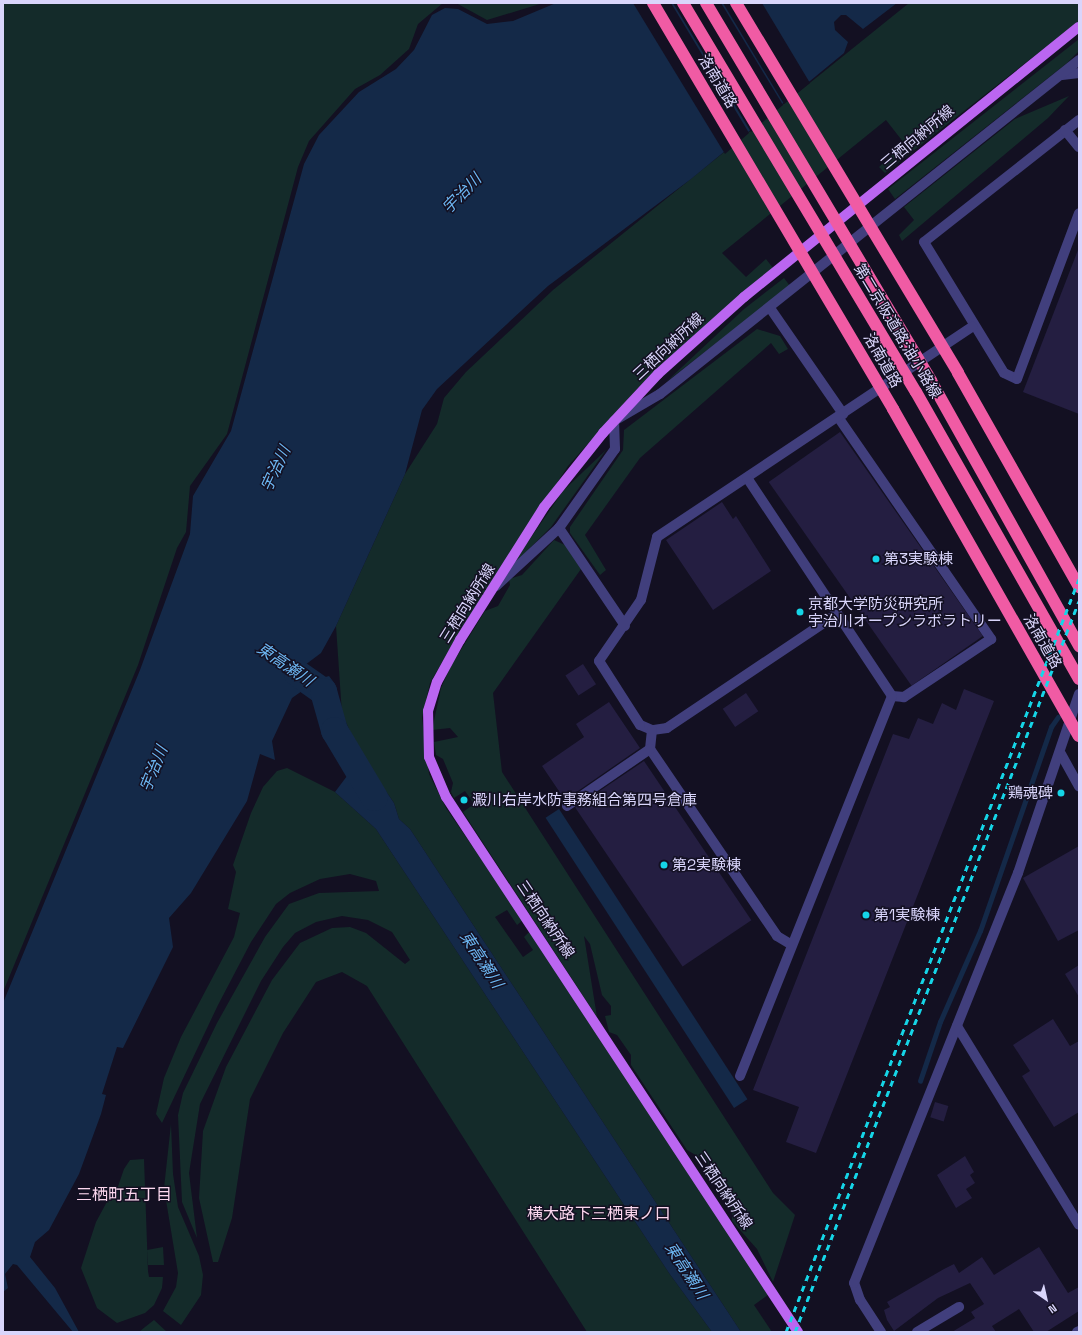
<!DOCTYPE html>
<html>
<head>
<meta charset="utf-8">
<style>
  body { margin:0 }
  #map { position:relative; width:1082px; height:1335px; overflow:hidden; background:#131022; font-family:"Space Grotesk","Noto Sans JP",sans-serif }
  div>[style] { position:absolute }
  .green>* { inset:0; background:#142b2a }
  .water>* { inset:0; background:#142948; transform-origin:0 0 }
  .pier>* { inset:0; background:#131022 }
  .stream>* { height:4.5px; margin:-2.25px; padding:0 2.25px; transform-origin:2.25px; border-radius:2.25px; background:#142948 }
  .river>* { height:27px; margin:-13.5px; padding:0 13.5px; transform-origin:13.5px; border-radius:13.5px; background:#142948 }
  .building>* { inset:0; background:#241e41; transform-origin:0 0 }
  .minor>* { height:10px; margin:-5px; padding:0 5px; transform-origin:5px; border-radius:5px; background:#413f7d }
  .major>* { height:10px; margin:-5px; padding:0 5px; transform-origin:5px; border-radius:5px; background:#bb66f1 }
  .highway>* { height:12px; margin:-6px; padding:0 6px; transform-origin:6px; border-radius:6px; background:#f05ba4 }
  .rail>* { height:3px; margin-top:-1.5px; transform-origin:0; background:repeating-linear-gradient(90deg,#15d5e7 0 6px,transparent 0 11px) }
  .dots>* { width:11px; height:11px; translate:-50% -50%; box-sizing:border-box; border:2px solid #131022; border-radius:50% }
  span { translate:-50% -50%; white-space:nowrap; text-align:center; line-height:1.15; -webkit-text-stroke:3px #131022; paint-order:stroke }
  .street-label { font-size:15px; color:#d9d5fb }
  .poi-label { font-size:15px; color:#d9d5fb }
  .left { translate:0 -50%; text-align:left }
  .right { translate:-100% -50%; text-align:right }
  .water-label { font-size:16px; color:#6cb6f2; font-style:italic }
  .neighbourhood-label { font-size:16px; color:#fbd7ee }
  .frame { position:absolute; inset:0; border:4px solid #d9d5fb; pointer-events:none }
  .north { position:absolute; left:1026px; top:1279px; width:40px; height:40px; -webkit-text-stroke:3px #131022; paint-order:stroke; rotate:146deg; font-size:11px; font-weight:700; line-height:16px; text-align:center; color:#d9d5fb }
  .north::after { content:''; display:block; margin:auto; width:14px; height:18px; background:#d9d5fb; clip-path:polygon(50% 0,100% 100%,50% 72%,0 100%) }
</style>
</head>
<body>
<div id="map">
  <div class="green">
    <i style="clip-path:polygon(3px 3px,443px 3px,418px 24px,409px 49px,380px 75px,355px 89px,309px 141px,298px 167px,227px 434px,190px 486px,186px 532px,177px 548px,138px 665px,3px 992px)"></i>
    <i style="clip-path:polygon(456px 3px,543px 3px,487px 20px)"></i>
    <i style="clip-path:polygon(909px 3px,1079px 3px,1079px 21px,885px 173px,879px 167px,904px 143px,886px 120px,722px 253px,746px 277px,766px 259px,773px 268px,637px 389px,568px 466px,456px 638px,430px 683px,422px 718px,429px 774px,446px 808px,523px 920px,517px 925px,507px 910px,495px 917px,523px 957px,533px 950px,524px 937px,531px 930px,768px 1295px,754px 1305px,772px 1332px,741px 1332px,410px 829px,399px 819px,394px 803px,362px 756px,342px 714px,336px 626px,405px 474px,437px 424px,444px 398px,466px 372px,553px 290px)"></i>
    <i style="clip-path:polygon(1079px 39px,1079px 51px,1067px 63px,895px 199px,888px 189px)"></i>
    <i style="clip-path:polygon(1069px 96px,1048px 118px,902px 241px,899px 235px,914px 220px,904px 207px,1015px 119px)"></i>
    <i style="clip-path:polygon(784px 278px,790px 286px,666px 382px,744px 309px)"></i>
    <i style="clip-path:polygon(757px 329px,780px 336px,788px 349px,779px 354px,771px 343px,640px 458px,585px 535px,606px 570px,600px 575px,570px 533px,570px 527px,623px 450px,624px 430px)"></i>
    <i style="clip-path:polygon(606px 450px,551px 527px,510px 568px,563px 491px)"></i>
    <i style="clip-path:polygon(554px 540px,565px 545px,581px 569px,493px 693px,502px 772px,773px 1193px,795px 1215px,773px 1282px,757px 1249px,732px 1221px,732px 1201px,706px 1161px,687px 1150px,631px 1065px,631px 1055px,617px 1035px,609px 1032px,605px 1016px,611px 1015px,611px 1006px,602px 995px,590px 944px,584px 936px,597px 1017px,463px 812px,474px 804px,465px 791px,454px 798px,451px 792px,453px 783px,443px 759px,436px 755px,434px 742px,458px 737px,450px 728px,432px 730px,441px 688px,451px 666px,485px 611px,498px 606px,510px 585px,509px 579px,522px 575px)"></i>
    <i style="clip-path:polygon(287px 768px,335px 792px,376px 829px,669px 1273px,712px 1332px,587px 1332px,367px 986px,342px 972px,316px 982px,283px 1033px,250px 1099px,232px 1218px,218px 1262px,213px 1262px,199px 1198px,203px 1131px,226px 1067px,272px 980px,300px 943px,332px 928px,350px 927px,366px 933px,405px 964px,410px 960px,392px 932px,368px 920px,342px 916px,316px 922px,295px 933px,283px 947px,261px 981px,200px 1104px,189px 1173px,197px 1238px,182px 1202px,178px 1115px,183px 1093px,217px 1023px,265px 937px,289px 904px,319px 893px,379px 891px,376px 881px,350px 874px,320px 879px,290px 893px,276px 904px,251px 942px,218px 1005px,162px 1123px,156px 1114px,164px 1078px,181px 1037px,234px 937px,240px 913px,228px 909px,236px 872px,233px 865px,251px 813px,263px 787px,277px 771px)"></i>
    <i style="clip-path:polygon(171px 1124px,173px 1174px,178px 1207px,199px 1256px,203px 1275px,201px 1295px,181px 1325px,163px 1311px,176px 1287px,178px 1273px,164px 1188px)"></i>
    <i style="clip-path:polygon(144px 1159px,148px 1271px,149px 1277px,163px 1277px,162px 1288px,154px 1305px,145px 1313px,117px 1323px,97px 1308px,81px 1268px,96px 1222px,116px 1185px,114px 1198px,124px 1169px,130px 1160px)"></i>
    <i style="clip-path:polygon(163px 1247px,164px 1265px,148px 1265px,147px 1250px)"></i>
    <i style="clip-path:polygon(154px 1320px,167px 1332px,139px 1332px,145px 1327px)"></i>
  </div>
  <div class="water">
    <i style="clip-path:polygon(556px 3px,897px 3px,863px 29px,846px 15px,841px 15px,834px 22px,835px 30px,848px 42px,844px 53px,691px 179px,548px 286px,437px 389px,422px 410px,405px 474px,336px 626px,321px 653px,305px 665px,319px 679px,329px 676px,335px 684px,329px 696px,317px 699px,302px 691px,292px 698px,272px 741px,275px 760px,260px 754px,247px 801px,191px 893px,169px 918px,173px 947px,123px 1048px,117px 1047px,102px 1094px,106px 1095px,101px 1114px,79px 1174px,49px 1230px,35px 1242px,30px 1257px,55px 1288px,79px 1332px,73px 1332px,17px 1265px,13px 1264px,5px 1274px,8px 1288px,3px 1292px,3px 1003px,140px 670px,190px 534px,193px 496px,231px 431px,304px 164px,319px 135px,359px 92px,396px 69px,414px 50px,432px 15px,445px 8px,458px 9px,487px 24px,513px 21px)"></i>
    <i style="clip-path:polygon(362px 756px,394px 803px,399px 819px,410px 829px,741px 1332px,712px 1332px,669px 1273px,376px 829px,335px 792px)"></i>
    <i style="left:559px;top:809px;width:346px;height:16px;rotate:57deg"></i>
  </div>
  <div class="pier">
    <i style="clip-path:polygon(633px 3px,671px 3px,749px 133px,725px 154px)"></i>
    <i style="clip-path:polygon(673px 3px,721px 3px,783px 105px,751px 132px)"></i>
    <i style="clip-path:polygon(723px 3px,762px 3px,810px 83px,784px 104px)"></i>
  </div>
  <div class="stream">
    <i style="left:920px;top:1081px;width:62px;rotate:-71.3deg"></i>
    <i style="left:940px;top:1022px;width:99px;rotate:-66.3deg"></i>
    <i style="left:980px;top:931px;width:216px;rotate:-70.8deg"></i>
    <i style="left:1051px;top:727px;width:12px;rotate:-55deg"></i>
  </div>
  <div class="river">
    <i style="left:297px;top:673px;width:32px;rotate:35deg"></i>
    <i style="left:323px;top:691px;width:41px;rotate:74.2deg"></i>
    <i style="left:334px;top:730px;width:78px;rotate:59.2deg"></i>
  </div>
  <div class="building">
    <i style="clip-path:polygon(1078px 250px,1079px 250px,1079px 414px,1023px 392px)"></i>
    <i style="left:840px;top:432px;width:249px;height:87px;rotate:55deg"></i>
    <i style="clip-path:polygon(722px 502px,733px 519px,736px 516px,771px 571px,713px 610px,666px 540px)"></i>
    <i style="left:583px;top:664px;width:24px;height:21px;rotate:57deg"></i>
    <i style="clip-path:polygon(964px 689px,994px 701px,816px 1153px,786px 1142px,799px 1107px,753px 1090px,893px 734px,909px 739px,918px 718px,933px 724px,942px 703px,956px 710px)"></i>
    <i style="left:746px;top:693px;width:22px;height:28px;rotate:56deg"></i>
    <i style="clip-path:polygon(609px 702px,640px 748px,565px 800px,542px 766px,584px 737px,576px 724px)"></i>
    <i style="left:644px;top:761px;width:192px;height:83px;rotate:56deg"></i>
    <i style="clip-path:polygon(1079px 846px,1079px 930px,1058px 941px,1023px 878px)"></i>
    <i style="clip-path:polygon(1079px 965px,1079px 997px,1065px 974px)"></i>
    <i style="clip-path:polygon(1053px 1019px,1070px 1046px,1079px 1041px,1079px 1112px,1054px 1127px,1022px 1076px,1030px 1071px,1013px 1045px)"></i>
    <i style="left:935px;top:1102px;width:14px;height:16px;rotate:17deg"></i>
    <i style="clip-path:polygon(965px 1156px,974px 1172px,970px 1175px,975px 1183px,966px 1189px,972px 1198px,956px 1208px,937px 1175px)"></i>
    <i style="clip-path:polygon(1039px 1247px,1068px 1293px,1079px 1287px,1079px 1311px,1046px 1332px,1034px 1332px,1019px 1309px,992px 1326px,996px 1332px,952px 1332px,975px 1318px,971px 1312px,984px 1304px,970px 1283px,938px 1298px,894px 1331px,887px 1320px,884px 1310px,890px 1307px,887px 1302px,944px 1269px,954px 1264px,959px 1273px,982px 1257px,994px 1275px)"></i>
  </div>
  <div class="minor">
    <i style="left:1062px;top:75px;width:17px;rotate:-7deg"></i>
    <i style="left:1079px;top:120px;width:197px;rotate:141.8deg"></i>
    <i style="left:924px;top:242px;width:153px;rotate:58.6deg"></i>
    <i style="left:1004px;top:373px;width:14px;rotate:25deg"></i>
    <i style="left:1017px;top:379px;width:177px;rotate:-69.5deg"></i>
    <i style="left:1065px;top:130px;width:22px;rotate:51deg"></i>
    <i style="left:770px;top:308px;width:129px;rotate:55.4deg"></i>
    <i style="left:838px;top:417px;width:270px;rotate:55.4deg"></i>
    <i style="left:991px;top:639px;width:105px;rotate:146.3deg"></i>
    <i style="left:904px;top:697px;width:12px;rotate:-175deg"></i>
    <i style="left:559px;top:528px;width:118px;rotate:56deg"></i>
    <i style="left:496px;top:586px;width:86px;rotate:-42.6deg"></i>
    <i style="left:559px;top:528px;width:97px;rotate:-54.7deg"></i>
    <i style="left:615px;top:449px;width:28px;rotate:-92deg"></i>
    <i style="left:614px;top:421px;width:53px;rotate:-30.4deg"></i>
    <i style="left:660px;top:394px;width:536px;rotate:-38.56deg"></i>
    <i style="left:837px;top:614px;width:205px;rotate:146.2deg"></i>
    <i style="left:667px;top:728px;width:15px;rotate:172deg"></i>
    <i style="left:652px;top:730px;width:13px;rotate:-157deg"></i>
    <i style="left:640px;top:725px;width:76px;rotate:-122.6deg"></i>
    <i style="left:599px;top:661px;width:74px;rotate:-55.5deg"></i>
    <i style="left:641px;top:600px;width:65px;rotate:-75.7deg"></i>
    <i style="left:657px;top:537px;width:379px;rotate:-33.7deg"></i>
    <i style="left:652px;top:730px;width:19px;rotate:96deg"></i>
    <i style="left:650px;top:749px;width:226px;rotate:55.8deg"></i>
    <i style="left:777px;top:936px;width:17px;rotate:31deg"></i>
    <i style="left:1061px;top:754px;width:37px;rotate:61deg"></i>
    <i style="left:567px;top:806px;width:101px;rotate:-34.5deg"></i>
    <i style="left:957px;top:1026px;width:233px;rotate:58.5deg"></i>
    <i style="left:740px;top:1076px;width:409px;rotate:-68.2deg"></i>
    <i style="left:892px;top:696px;width:262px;rotate:-123.6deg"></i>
    <i style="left:881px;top:1332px;width:38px;rotate:-123deg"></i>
    <i style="left:860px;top:1300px;width:18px;rotate:-109deg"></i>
    <i style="left:854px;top:1283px;width:442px;rotate:-68.2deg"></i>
    <i style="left:1018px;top:873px;width:189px;rotate:-71.2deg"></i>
    <i style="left:917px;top:1332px;width:49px;rotate:-30.8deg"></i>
    <i style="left:1077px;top:1332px;width:2px;rotate:-27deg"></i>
  </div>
  <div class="major">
    <i style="left:798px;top:1332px;width:640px;rotate:-123.34deg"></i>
    <i style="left:446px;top:797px;width:43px;rotate:-113deg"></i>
    <i style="left:429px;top:757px;width:46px;rotate:-91.2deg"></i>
    <i style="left:428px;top:711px;width:30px;rotate:-73deg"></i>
    <i style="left:437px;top:682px;width:48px;rotate:-61.3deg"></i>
    <i style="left:460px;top:640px;width:157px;rotate:-57.7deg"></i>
    <i style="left:544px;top:507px;width:95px;rotate:-51.4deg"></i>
    <i style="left:603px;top:433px;width:81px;rotate:-47deg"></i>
    <i style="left:658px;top:374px;width:115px;rotate:-41.8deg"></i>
    <i style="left:744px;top:297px;width:430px;rotate:-38.9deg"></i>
  </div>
  <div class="highway">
    <i style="left:653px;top:3px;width:472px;rotate:59.4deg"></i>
    <i style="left:893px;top:409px;width:376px;rotate:60.4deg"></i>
    <i style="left:683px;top:3px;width:453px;rotate:59.1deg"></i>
    <i style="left:916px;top:392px;width:330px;rotate:60.4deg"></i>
    <i style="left:706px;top:3px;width:440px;rotate:59.2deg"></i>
    <i style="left:931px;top:381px;width:304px;rotate:60.8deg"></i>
    <i style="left:736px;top:3px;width:431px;rotate:59deg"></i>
    <i style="left:958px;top:373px;width:246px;rotate:60.5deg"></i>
  </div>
  <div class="rail">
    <i style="left:786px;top:1332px;width:808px;rotate:-68.74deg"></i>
    <i style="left:795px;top:1332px;width:784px;rotate:-68.77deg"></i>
  </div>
  <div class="dots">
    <i style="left:876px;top:559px;background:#15d5e7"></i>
    <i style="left:800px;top:612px;background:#15d5e7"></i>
    <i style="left:1061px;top:793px;background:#15d5e7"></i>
    <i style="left:464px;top:800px;background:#15d5e7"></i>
    <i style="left:664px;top:865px;background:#15d5e7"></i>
    <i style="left:866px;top:915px;background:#15d5e7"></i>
  </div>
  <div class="street-label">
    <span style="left:718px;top:81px;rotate:59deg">洛南道路</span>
    <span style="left:917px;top:137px;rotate:-40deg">三栖向納所線</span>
    <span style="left:898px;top:331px;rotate:59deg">第二京阪道路;油小路線</span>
    <span style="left:668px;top:346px;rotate:-43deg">三栖向納所線</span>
    <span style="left:883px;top:360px;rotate:60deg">洛南道路</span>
    <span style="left:467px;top:603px;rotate:-58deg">三栖向納所線</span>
    <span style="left:1043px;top:641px;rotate:60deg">洛南道路</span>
    <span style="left:546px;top:919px;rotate:56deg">三栖向納所線</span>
    <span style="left:724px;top:1190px;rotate:56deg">三栖向納所線</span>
  </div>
  <div class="poi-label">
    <span class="left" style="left:884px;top:559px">第3実験棟</span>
    <span class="left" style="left:808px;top:612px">京都大学防災研究所<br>宇治川オープンラボラトリー</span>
    <span class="right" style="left:1053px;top:793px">鶏魂碑</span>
    <span class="left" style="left:472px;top:800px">澱川右岸水防事務組合第四号倉庫</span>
    <span class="left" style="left:672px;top:865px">第2実験棟</span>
    <span class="left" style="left:874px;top:915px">第1実験棟</span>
  </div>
  <div class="water-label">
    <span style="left:462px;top:194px;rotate:-46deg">宇治川</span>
    <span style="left:276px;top:469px;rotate:-65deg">宇治川</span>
    <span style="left:285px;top:665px;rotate:34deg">東高瀬川</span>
    <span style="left:154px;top:769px;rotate:-68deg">宇治川</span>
    <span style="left:481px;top:960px;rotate:57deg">東高瀬川</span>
    <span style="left:686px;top:1271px;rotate:57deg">東高瀬川</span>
  </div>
  <div class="neighbourhood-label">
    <span style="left:124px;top:1195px">三栖町五丁目</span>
    <span style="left:599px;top:1214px">横大路下三栖東ノ口</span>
  </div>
  <div class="frame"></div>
  <div class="north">N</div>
</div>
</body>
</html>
